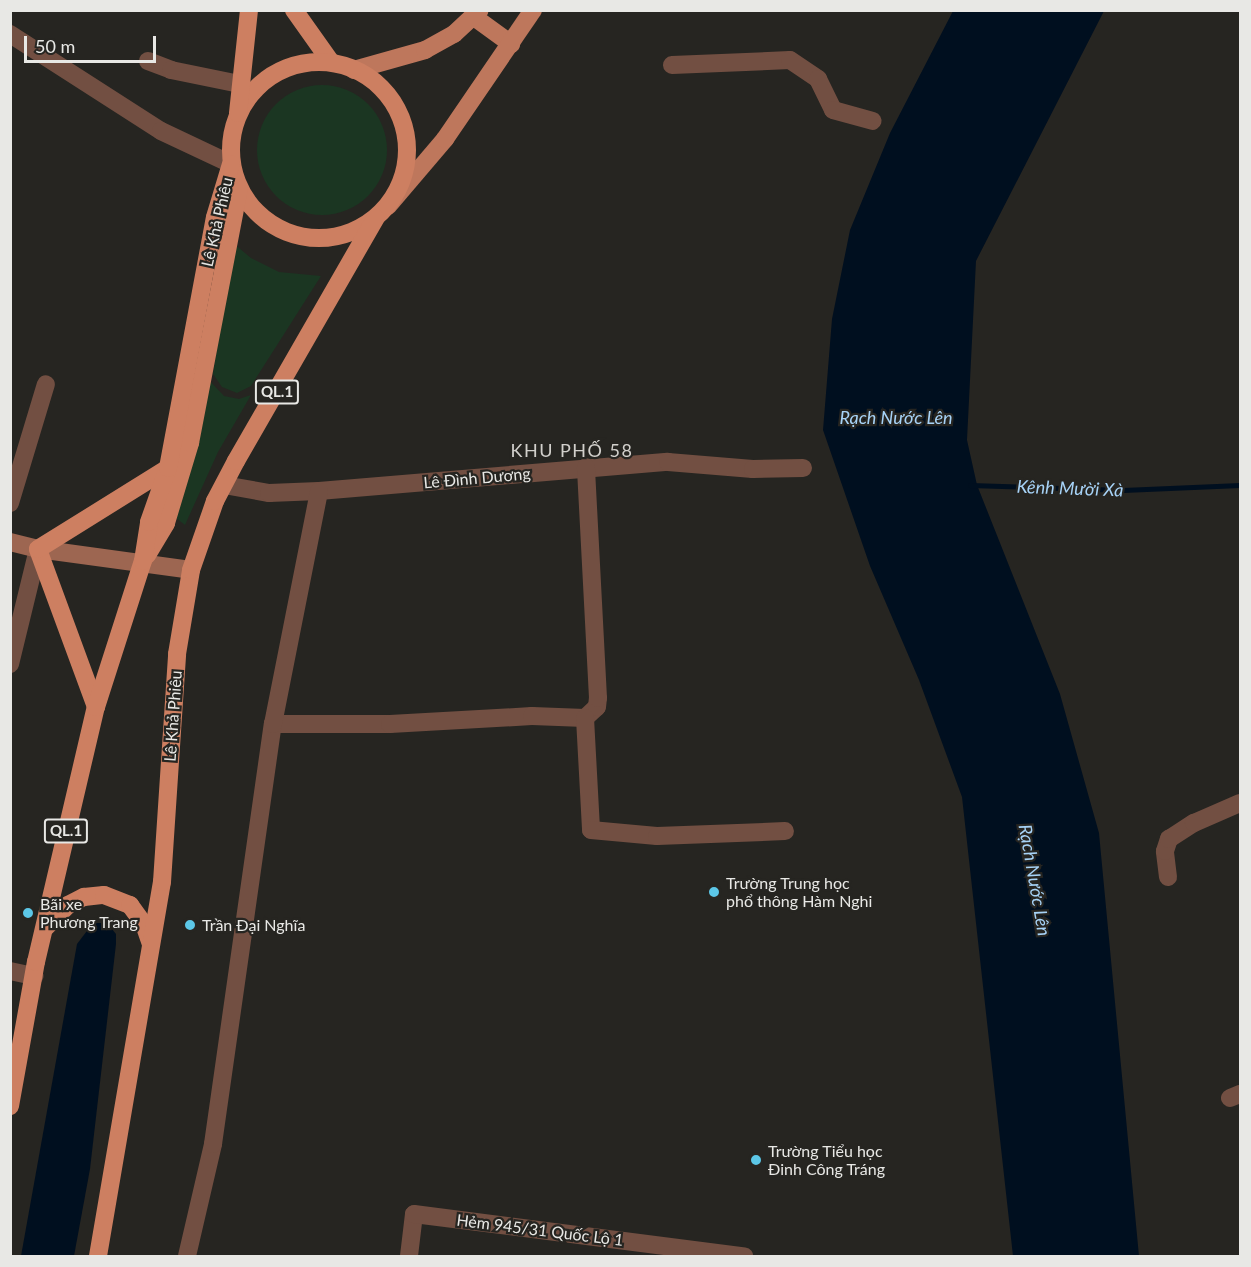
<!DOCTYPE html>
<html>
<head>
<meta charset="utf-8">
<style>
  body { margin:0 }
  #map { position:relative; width:1251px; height:1267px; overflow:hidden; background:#262521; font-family:Lato,sans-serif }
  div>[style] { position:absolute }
  .green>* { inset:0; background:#1b3622 }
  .round { border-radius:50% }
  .water>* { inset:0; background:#000f1f }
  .stream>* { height:5px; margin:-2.5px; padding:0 2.5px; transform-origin:2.5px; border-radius:2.5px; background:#000f1f }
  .minor>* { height:18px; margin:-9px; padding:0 9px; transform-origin:9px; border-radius:9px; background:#724f42 }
  .secondary>* { height:18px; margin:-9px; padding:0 9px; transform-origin:9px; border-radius:9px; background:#9d6651 }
  .primary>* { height:18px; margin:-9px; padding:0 9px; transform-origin:9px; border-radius:9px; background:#be775c }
  .trunk>* { height:18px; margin:-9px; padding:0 9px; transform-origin:9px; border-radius:9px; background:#cd7f61 }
  .trunk>.ring { margin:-9px; padding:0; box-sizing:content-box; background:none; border:18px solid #cd7f61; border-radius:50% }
  .dots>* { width:16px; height:16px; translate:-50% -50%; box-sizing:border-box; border:3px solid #262521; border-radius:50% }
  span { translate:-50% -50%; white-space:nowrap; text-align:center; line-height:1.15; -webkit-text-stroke:4.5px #262521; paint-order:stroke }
  .shield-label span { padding:2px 4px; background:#262521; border:2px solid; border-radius:4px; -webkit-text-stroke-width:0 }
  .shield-label { font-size:15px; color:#e8e8e5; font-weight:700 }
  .street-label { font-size:16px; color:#e8e8e5 }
  .poi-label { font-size:16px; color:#e8e8e5 }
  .left { translate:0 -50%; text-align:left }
  .water-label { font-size:18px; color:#a7d3f7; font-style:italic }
  .neighbourhood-label { font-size:18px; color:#d2d0cc; letter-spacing:1.5px }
  .frame { position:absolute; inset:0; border:12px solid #e8e8e5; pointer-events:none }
  .scale { position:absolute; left:24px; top:36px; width:132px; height:27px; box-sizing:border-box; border:3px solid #e8e8e5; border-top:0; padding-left:8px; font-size:18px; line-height:21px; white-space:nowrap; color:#e8e8e5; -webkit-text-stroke:4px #262521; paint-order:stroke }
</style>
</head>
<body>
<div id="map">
  <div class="green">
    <i class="round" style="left:257px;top:85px;width:130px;height:130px"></i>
    <i style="clip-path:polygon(233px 243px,251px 258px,279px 272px,321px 276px,251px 386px,237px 393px,222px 387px,213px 374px)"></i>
    <i style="clip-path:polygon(208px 379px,224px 396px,239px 399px,251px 395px,218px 452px,185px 525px,176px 518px)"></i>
  </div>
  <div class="water">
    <i style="clip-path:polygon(953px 11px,1104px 11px,976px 261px,967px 440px,977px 485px,1060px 694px,1099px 833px,1139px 1256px,1013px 1256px,962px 797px,919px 680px,870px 566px,823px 430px,832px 319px,850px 230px,890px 133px)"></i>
    <i style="clip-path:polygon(93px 923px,107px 923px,116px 934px,116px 944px,90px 1169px,74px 1256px,21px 1256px,77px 944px)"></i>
  </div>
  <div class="stream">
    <i style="left:970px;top:485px;width:153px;rotate:1.9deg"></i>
    <i style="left:1123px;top:490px;width:117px;rotate:-2.4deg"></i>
  </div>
  <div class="minor">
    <i style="left:10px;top:34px;width:179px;rotate:32.7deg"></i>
    <i style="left:161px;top:131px;width:77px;rotate:25.2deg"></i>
    <i style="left:148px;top:61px;width:25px;rotate:21deg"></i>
    <i style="left:171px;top:70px;width:70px;rotate:11.5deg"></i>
    <i style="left:672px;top:65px;width:118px;rotate:-2.4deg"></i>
    <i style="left:790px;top:60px;width:34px;rotate:34deg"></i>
    <i style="left:818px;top:79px;width:34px;rotate:64deg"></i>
    <i style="left:833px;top:110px;width:41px;rotate:15.4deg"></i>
    <i style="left:224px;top:485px;width:46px;rotate:10.1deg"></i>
    <i style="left:269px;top:493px;width:50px;rotate:-2.3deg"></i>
    <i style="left:319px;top:491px;width:350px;rotate:-4.8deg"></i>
    <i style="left:668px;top:462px;width:85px;rotate:4.7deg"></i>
    <i style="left:753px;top:469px;width:50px;rotate:-1.1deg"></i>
    <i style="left:10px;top:503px;width:124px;rotate:-73.2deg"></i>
    <i style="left:10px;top:664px;width:118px;rotate:-76.3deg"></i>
    <i style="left:585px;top:718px;width:16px;rotate:-43deg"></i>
    <i style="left:597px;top:707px;width:9px;rotate:-84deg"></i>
    <i style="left:598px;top:698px;width:231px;rotate:-93deg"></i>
    <i style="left:273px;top:724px;width:117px"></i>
    <i style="left:390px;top:724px;width:142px;rotate:-3.2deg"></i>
    <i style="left:532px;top:716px;width:53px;rotate:2.2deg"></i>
    <i style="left:585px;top:718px;width:112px;rotate:86.9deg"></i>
    <i style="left:591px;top:830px;width:66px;rotate:5.2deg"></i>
    <i style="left:657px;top:836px;width:128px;rotate:-2.2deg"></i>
    <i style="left:1168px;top:877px;width:26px;rotate:-97deg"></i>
    <i style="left:1165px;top:851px;width:13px;rotate:-72deg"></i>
    <i style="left:1169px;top:839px;width:30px;rotate:-33deg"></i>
    <i style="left:1194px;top:823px;width:50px;rotate:-23.5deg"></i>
    <i style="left:10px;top:971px;width:25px;rotate:12deg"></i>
    <i style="left:1230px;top:1098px;width:11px;rotate:-22deg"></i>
    <i style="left:187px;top:1256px;width:115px;rotate:-76.9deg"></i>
    <i style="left:213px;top:1144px;width:424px;rotate:-81.9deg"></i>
    <i style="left:273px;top:724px;width:237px;rotate:-78.8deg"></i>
    <i style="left:409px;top:1256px;width:42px;rotate:-83.2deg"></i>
    <i style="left:414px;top:1214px;width:333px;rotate:7.3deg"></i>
  </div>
  <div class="secondary">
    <i style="left:10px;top:542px;width:29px;rotate:14deg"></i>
    <i style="left:38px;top:549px;width:154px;rotate:7.8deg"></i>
  </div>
  <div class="primary">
    <i style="left:474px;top:17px;width:46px;rotate:36.1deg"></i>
    <i style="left:354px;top:70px;width:74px;rotate:-15.7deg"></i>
    <i style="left:425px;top:50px;width:33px;rotate:-29deg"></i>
    <i style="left:454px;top:34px;width:35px;rotate:-43deg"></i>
    <i style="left:388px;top:206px;width:88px;rotate:-49.6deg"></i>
    <i style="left:445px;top:139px;width:156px;rotate:-55.7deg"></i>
  </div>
  <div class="trunk">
    <i style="left:294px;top:10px;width:64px;rotate:54.6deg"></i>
    <i class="ring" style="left:231px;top:62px;width:158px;height:158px"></i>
    <i style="left:238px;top:113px;width:104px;rotate:-83.9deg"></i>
    <i style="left:147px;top:555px;width:37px;rotate:-59deg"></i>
    <i style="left:166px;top:523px;width:84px;rotate:-73.3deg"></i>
    <i style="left:190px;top:443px;width:259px;rotate:-79.1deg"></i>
    <i style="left:96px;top:707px;width:168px;rotate:-110.2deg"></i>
    <i style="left:38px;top:549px;width:153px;rotate:-31.9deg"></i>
    <i style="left:46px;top:927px;width:31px;rotate:-45deg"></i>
    <i style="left:68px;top:905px;width:18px;rotate:-27deg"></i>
    <i style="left:84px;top:897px;width:20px;rotate:-6deg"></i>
    <i style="left:104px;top:895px;width:28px;rotate:21deg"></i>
    <i style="left:130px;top:905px;width:24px;rotate:54deg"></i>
    <i style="left:144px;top:924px;width:21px;rotate:71deg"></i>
    <i style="left:10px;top:1106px;width:146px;rotate:-79.8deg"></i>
    <i style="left:36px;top:962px;width:262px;rotate:-76.8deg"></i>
    <i style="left:96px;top:707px;width:153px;rotate:-72.2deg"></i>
    <i style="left:143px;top:561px;width:39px;rotate:-81deg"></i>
    <i style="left:149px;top:522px;width:57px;rotate:-70.6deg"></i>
    <i style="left:168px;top:468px;width:255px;rotate:-79.4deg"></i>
    <i style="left:215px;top:217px;width:55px;rotate:-73.2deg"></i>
    <i style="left:98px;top:1256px;width:379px;rotate:-80.3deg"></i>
    <i style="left:162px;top:882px;width:228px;rotate:-86.2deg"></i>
    <i style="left:177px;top:654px;width:85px;rotate:-80.5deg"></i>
    <i style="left:191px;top:570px;width:73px;rotate:-70.8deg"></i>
    <i style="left:215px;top:501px;width:45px;rotate:-62.3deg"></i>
    <i style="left:236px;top:461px;width:280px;rotate:-60.1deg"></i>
  </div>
  <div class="dots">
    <i style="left:714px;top:892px;background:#5cc7e7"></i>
    <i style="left:28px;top:913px;background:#5cc7e7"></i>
    <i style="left:190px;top:925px;background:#5cc7e7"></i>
    <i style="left:756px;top:1160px;background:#5cc7e7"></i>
  </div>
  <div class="shield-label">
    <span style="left:277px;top:392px">QL.1</span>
    <span style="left:66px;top:831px">QL.1</span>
  </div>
  <div class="street-label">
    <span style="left:217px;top:222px;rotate:-77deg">Lê Khả Phiêu</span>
    <span style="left:477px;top:478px;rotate:-5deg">Lê Đình Dương</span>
    <span style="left:173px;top:716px;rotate:-86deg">Lê Khả Phiêu</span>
    <span style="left:540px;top:1230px;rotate:7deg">Hẻm 945/31 Quốc Lộ 1</span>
  </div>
  <div class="poi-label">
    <span class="left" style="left:726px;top:892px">Trường Trung học<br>phổ thông Hàm Nghi</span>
    <span class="left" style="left:40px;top:913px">Bãi xe<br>Phương Trang</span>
    <span class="left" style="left:202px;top:925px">Trần Đại Nghĩa</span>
    <span class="left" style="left:768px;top:1160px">Trường Tiểu học<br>Đinh Công Tráng</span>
  </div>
  <div class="water-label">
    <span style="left:896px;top:417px">Rạch Nước Lên</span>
    <span style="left:1070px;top:488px;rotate:2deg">Kênh Mười Xà</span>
    <span style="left:1035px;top:880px;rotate:80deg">Rạch Nước Lên</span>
  </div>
  <div class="neighbourhood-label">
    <span style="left:572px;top:450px">KHU PHỐ 58</span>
  </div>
  <div class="frame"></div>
  <div class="scale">50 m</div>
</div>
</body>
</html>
